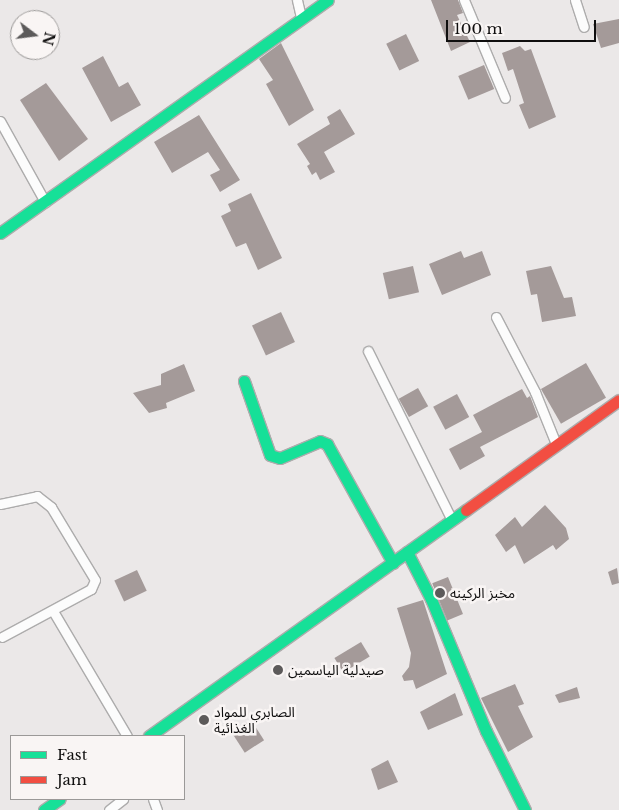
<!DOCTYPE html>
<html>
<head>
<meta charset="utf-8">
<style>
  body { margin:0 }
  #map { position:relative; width:619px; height:810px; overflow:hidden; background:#ebe8e8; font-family:"Libre Baskerville","Noto Sans Arabic",serif }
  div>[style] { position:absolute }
  .building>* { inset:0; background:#a49a99; transform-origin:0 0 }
  .roads { filter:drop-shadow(1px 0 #adacac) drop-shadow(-1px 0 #adacac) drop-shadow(0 1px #adacac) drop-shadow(0 -1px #adacac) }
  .street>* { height:9px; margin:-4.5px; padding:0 4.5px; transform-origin:4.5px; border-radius:4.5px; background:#fcfcfc }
  .fast>* { height:11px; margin:-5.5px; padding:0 5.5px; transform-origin:5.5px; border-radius:5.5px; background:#16e098 }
  .jam>* { height:11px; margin:-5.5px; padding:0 5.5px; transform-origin:5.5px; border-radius:5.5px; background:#f24e42 }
  .dots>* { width:14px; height:14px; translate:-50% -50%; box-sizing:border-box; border:2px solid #f9f5f4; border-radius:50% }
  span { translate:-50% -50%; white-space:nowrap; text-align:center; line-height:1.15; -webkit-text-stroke:5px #f9f5f4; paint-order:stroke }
  .poi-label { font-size:14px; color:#0f0e0e }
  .left { translate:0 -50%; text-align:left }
  .legend { position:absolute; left:10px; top:735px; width:175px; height:65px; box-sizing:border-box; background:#f9f5f4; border:1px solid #9b9998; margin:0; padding:6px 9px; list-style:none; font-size:15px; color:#0f0e0e }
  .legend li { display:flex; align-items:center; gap:10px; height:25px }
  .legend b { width:25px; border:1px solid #9b9998 }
  .north { position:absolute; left:10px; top:10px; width:50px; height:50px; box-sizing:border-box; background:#f9f5f4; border:1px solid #9b9998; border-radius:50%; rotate:105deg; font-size:14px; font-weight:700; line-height:20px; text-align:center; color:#0f0e0e }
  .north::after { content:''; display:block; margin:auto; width:18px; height:22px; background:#5c5a5a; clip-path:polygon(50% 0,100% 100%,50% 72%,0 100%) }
  .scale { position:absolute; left:446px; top:20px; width:150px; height:22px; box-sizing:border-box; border:2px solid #0f0e0e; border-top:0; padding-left:6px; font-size:15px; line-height:18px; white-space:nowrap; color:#0f0e0e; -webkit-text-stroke:4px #f9f5f4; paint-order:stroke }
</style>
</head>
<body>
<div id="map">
  <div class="building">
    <i style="clip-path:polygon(431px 0,458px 0,463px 13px,457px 15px,470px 42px,451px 51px)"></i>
    <i style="clip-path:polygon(619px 19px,619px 43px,601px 48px,593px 24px)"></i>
    <i style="left:406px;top:34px;width:30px;height:22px;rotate:64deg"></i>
    <i style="clip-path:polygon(281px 43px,314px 110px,289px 126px,266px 84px,273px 80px,259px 59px)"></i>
    <i style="clip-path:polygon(520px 46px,525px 51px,531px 49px,556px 117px,529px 129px,519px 105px,524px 103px,513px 69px,508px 71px,502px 53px)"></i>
    <i style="clip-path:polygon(103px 56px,119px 87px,128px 82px,141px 105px,111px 122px,82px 68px)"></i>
    <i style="left:484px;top:65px;width:26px;height:28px;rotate:67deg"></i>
    <i style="clip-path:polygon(46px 83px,88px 139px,59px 161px,20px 100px)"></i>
    <i style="clip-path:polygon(340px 109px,355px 134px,324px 152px,335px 172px,320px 180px,316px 172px,312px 175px,307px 166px,310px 164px,297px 144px,330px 124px,327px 117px)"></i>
    <i style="clip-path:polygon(199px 115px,240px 180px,220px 192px,210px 175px,220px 170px,208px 152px,172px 173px,154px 142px)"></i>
    <i style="clip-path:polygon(251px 193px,282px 258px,258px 270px,246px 243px,236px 247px,221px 216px,231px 211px,228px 204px)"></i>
    <i style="clip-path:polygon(461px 251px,464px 258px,482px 251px,491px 275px,442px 295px,429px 264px)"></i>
    <i style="left:413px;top:266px;width:27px;height:31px;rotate:77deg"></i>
    <i style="clip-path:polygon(551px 266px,564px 298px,572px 297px,576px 316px,542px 322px,537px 294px,531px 295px,526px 271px)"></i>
    <i style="left:281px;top:312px;width:33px;height:32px;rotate:65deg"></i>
    <i style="left:586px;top:363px;width:40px;height:52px;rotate:60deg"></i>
    <i style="clip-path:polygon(184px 364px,195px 391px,166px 403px,167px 408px,149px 413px,133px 393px,161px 385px,161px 374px)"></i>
    <i style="left:418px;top:388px;width:21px;height:22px;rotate:61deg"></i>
    <i style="clip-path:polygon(522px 389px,527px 398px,530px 396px,538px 417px,480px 447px,485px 456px,460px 470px,449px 449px,482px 432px,473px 415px)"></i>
    <i style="left:457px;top:394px;width:26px;height:27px;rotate:62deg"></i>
    <i style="clip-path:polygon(545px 505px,566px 528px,569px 539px,556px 550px,553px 545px,524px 564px,515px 545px,506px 552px,495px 535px,515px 517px,522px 527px)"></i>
    <i style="clip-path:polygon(617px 568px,619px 583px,612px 585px,608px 572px)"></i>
    <i style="left:137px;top:570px;width:23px;height:25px;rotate:65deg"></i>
    <i style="left:448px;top:577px;width:40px;height:17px;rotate:68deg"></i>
    <i style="clip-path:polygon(423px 600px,447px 674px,416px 689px,413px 680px,404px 681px,402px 676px,409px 667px,411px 653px,397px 608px)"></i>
    <i style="left:361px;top:642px;width:17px;height:31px;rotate:59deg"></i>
    <i style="clip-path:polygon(515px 684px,524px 704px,518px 706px,533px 737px,508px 752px,481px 698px)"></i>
    <i style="clip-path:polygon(577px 687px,580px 698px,559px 703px,555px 695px)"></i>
    <i style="clip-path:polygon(455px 693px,463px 715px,428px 730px,420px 712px)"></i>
    <i style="left:251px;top:720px;width:24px;height:23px;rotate:57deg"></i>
    <i style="clip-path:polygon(388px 760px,398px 782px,378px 790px,371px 769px)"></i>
  </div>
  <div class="roads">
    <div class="street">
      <i style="left:297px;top:0;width:17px;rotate:77deg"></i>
      <i style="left:464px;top:0;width:106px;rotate:67.3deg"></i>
      <i style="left:575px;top:0;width:28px;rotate:72deg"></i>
      <i style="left:0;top:121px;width:93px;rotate:60.9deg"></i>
      <i style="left:496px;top:317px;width:85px;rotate:62.5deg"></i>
      <i style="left:535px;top:392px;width:56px;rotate:68deg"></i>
      <i style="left:368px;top:351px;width:186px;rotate:63.6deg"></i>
      <i style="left:0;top:504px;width:38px;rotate:-12deg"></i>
      <i style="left:37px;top:496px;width:18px;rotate:38deg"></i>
      <i style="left:51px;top:507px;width:85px;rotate:58.9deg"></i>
      <i style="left:95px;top:580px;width:10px;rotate:114deg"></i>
      <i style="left:91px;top:589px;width:101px;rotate:151.7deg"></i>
      <i style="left:53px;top:611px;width:145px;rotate:59.4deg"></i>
      <i style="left:153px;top:799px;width:12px;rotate:70deg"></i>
      <i style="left:109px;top:810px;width:18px;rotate:-38deg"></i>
    </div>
    <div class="fast">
      <i style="left:0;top:233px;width:402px;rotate:-35.4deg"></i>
      <i style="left:244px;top:381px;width:78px;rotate:70.6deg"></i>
      <i style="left:270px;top:455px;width:10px;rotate:17deg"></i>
      <i style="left:280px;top:458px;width:43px;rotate:-23deg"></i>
      <i style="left:320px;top:441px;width:8px;rotate:23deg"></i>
      <i style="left:327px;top:444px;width:136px;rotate:61deg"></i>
      <i style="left:407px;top:552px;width:53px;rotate:62.9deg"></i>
      <i style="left:431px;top:599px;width:143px;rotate:67.4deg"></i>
      <i style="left:486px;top:731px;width:88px;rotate:63.7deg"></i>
      <i style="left:149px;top:736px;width:389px;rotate:-35.5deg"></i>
      <i style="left:44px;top:810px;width:19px;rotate:-35deg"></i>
    </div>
    <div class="jam">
      <i style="left:466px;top:510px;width:188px;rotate:-35.7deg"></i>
    </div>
  </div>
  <div class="dots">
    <i style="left:440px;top:593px;background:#5c5a5a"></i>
    <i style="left:278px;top:670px;background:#5c5a5a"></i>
    <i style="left:204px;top:720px;background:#5c5a5a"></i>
  </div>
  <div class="poi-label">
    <span class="left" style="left:450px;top:593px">مخبز الركينه</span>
    <span class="left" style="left:288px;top:670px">صيدلية الياسمين</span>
    <span class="left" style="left:214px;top:720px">الصابري للمواد<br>الغذائية</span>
  </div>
  <ul class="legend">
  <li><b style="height:6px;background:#16e098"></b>Fast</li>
  <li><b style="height:6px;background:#f24e42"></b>Jam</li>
  </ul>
  <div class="north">N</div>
  <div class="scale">100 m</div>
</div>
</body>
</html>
